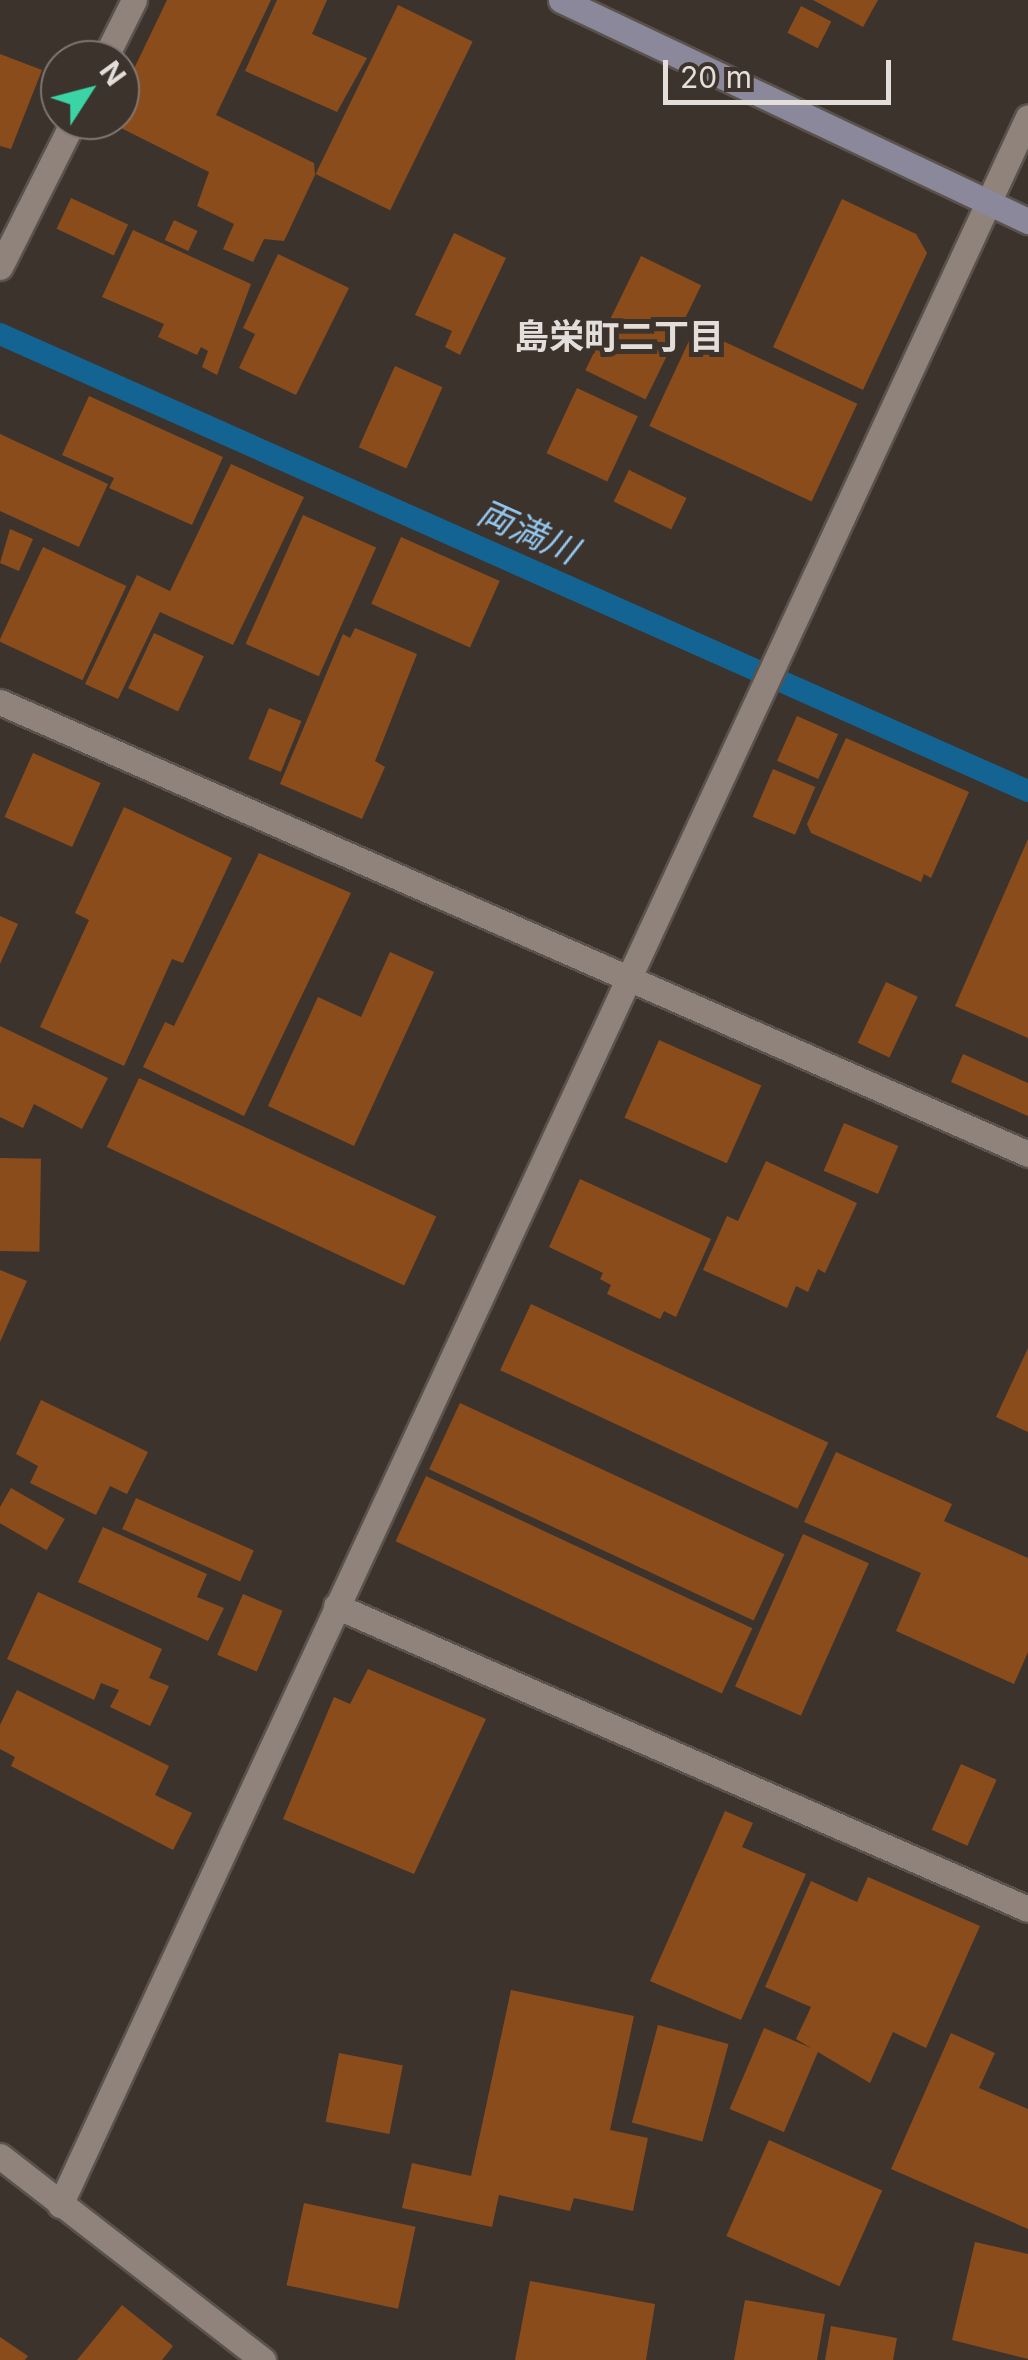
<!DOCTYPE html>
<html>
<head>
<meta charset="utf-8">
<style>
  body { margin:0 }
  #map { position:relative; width:1028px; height:2360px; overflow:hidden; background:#3d332d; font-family:Inter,"Noto Sans JP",sans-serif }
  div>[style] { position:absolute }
  .stream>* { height:22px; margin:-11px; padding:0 11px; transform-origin:11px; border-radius:11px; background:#136493 }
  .building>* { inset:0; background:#8b4c1b; transform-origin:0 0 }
  .roads { filter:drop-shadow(2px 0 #5a524c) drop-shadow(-2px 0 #5a524c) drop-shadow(0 2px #5a524c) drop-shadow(0 -2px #5a524c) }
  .street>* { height:25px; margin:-12.5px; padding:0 12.5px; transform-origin:12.5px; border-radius:12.5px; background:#8f837b }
  .secondary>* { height:25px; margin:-12.5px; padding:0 12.5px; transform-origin:12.5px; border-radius:12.5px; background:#8a889a }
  span { translate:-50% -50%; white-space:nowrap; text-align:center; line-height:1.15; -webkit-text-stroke:10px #3d332d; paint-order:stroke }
  .neighbourhood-label { font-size:35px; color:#e4deda; font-weight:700 }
  .water-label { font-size:35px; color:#92c8f0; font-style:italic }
  .north { position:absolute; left:40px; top:40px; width:100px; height:100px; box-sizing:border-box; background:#3d332d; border:2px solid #807772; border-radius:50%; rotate:54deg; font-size:28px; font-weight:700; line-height:40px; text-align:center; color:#e4deda }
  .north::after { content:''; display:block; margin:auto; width:35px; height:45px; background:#3ad4a5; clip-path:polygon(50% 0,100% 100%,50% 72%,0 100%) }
  .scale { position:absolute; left:663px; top:60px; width:228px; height:45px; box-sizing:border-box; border:5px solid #e4deda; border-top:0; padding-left:12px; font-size:30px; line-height:35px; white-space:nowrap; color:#e4deda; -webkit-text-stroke:8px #3d332d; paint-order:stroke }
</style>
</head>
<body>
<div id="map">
  <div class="stream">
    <i style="left:0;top:334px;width:1125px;rotate:23.97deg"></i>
  </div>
  <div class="building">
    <i style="clip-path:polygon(167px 0,271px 0,216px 115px,314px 163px,315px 175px,284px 241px,264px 239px,253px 262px,223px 249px,234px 224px,197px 206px,209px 172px,105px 120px,120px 120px,120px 98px)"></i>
    <i style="clip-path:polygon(277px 0,327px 0,312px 34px,367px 58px,337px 112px,245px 71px)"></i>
    <i style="clip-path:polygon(813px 0,878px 0,863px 27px)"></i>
    <i style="left:398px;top:5px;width:83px;height:188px;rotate:26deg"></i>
    <i style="left:801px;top:6px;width:34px;height:30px;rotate:27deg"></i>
    <i style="clip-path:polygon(0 54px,42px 70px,11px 149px,0 146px)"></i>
    <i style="left:71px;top:198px;width:63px;height:34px;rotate:25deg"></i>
    <i style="clip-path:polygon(842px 199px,916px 234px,927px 253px,863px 390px,773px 347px)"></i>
    <i style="left:174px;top:220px;width:26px;height:22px;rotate:25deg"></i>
    <i style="clip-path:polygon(133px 230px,251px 284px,217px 375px,202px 367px,208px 351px,201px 347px,197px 355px,158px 337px,164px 324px,102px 297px)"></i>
    <i style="clip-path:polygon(454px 233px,506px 258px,460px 355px,445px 347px,452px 331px,415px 315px)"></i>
    <i style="clip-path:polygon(278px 254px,349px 288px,296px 395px,239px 368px,255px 334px,243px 328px)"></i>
    <i style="left:641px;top:256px;width:67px;height:127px;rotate:26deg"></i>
    <i style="left:695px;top:328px;width:179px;height:108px;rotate:25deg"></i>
    <i style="left:395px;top:366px;width:52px;height:89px;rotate:24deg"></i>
    <i style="left:577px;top:388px;width:67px;height:72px;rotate:25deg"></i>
    <i style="clip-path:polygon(89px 396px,223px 457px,192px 525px,109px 488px,114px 478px,62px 455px)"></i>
    <i style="clip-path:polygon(0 434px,108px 484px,79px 547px,0 511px)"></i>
    <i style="clip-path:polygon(231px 464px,304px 497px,233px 645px,160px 612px,118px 699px,85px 684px,137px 575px,170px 591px)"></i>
    <i style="left:629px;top:470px;width:64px;height:35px;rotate:26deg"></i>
    <i style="left:303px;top:515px;width:80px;height:141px;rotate:24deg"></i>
    <i style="clip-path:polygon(10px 529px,33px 539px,19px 571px,0 563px)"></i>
    <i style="left:401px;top:537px;width:108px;height:73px;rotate:24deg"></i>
    <i style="left:43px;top:547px;width:92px;height:104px;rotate:25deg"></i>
    <i style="clip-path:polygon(355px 628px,417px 654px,375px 761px,385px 767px,362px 819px,280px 784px,343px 634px,350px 638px)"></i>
    <i style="left:154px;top:633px;width:55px;height:61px;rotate:25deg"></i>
    <i style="left:269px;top:708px;width:35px;height:55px;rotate:22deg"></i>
    <i style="left:797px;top:716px;width:45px;height:49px;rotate:24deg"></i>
    <i style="clip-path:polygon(846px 738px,969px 792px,931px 878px,924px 874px,921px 882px,811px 833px,807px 824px)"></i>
    <i style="left:33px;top:753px;width:74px;height:70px;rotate:24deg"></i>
    <i style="left:773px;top:769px;width:46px;height:52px;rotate:23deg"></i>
    <i style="clip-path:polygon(124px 807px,232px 858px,183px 963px,172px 959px,124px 1066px,40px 1027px,89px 920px,75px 913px)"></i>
    <i style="clip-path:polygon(1028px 839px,1028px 1038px,955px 1006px)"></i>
    <i style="clip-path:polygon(259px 853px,351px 893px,244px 1116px,143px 1067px,165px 1022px,174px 1026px)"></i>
    <i style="clip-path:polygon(0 916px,18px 924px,0 964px)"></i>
    <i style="clip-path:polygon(390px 952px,434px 972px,354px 1146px,268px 1106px,318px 997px,361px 1017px)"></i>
    <i style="left:886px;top:982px;width:35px;height:67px;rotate:25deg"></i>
    <i style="clip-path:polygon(0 1026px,108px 1078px,82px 1129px,34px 1104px,23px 1128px,0 1117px)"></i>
    <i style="left:659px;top:1040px;width:112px;height:85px;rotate:24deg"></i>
    <i style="clip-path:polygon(963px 1054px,1028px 1083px,1028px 1116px,951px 1082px)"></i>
    <i style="left:139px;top:1078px;width:328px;height:76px;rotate:25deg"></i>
    <i style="left:844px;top:1123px;width:59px;height:52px;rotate:23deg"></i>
    <i style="left:0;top:1158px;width:41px;height:93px;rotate:1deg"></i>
    <i style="clip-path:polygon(766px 1161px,857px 1203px,825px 1273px,818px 1269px,808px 1292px,796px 1286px,787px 1308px,703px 1270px,727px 1216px,738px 1221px)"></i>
    <i style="clip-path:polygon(580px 1179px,711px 1239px,676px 1317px,664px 1311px,660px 1319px,607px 1294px,611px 1285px,600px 1279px,603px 1273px,549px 1247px)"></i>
    <i style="clip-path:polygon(0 1270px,27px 1281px,0 1342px)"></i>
    <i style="left:531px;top:1304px;width:328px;height:73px;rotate:25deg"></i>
    <i style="clip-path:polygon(1028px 1348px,1028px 1432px,996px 1417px)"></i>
    <i style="clip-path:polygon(41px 1400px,148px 1452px,127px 1494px,110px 1486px,96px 1515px,30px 1483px,38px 1466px,16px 1454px)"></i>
    <i style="left:460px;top:1403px;width:358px;height:73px;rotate:25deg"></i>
    <i style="clip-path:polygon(836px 1452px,952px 1504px,944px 1521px,1028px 1558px,1028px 1652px,1014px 1684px,896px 1631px,921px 1573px,804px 1522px)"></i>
    <i style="left:426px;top:1476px;width:360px;height:72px;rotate:25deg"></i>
    <i style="left:11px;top:1488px;width:62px;height:36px;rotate:30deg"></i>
    <i style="left:136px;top:1498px;width:129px;height:34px;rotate:24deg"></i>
    <i style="clip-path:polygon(103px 1527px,207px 1574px,197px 1597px,224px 1608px,208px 1641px,78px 1582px)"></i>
    <i style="left:803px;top:1534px;width:72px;height:167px;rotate:24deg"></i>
    <i style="clip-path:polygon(38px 1592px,162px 1649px,149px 1678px,169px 1686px,150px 1726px,110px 1707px,119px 1690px,101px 1683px,94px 1700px,7px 1659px)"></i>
    <i style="left:243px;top:1594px;width:43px;height:66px;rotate:23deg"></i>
    <i style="clip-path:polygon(368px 1669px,486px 1719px,414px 1874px,283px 1819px,334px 1697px,350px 1704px)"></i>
    <i style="clip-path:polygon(17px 1690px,169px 1766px,155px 1795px,192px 1813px,173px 1850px,11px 1766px,15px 1757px,0 1749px,0 1725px)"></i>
    <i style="left:961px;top:1764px;width:39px;height:72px;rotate:24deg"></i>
    <i style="clip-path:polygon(725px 1811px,753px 1823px,742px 1847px,806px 1874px,741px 2020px,650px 1981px)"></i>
    <i style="clip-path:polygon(868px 1877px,980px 1926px,926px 2048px,893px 2032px,870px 2083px,796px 2039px,811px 2007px,765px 1987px,811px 1881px,857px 1902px)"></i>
    <i style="clip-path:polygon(511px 1990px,634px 2016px,610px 2130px,648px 2138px,633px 2211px,574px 2198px,570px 2211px,499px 2195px,492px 2227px,402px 2208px,412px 2163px,471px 2176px)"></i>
    <i style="left:658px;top:2025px;width:73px;height:101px;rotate:15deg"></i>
    <i style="left:764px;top:2028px;width:59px;height:88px;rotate:23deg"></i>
    <i style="clip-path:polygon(951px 2033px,995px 2053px,979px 2088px,1028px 2109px,1028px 2229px,891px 2169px)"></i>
    <i style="left:339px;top:2053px;width:65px;height:70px;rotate:11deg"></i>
    <i style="left:769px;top:2140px;width:124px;height:105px;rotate:24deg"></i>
    <i style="left:304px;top:2203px;width:114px;height:84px;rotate:12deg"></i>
    <i style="clip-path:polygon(975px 2242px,1028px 2254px,1028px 2359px,952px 2340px)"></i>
    <i style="clip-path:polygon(530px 2281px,655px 2304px,646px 2360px,515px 2360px)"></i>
    <i style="clip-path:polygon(745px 2300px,825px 2314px,817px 2360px,734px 2360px)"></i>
    <i style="clip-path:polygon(122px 2305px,173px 2346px,162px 2360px,77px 2360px)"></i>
    <i style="clip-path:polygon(831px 2326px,897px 2338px,893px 2360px,825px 2360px)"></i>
    <i style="clip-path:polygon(0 2337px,28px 2356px,25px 2360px,0 2360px)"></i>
  </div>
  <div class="roads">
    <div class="street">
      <i style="left:104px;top:60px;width:67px;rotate:-63.4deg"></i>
      <i style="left:0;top:267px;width:165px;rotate:-63.3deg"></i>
      <i style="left:0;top:702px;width:1123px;rotate:23.73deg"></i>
      <i style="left:336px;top:1606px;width:755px;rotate:23.65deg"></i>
      <i style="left:0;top:2156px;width:333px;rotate:37.8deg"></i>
      <i style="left:60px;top:2205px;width:2301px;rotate:-65.13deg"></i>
    </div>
    <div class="secondary">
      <i style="left:561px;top:0;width:517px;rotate:25.33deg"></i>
    </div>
  </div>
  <div class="neighbourhood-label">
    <span style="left:619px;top:336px">島栄町二丁目</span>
  </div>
  <div class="water-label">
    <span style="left:528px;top:531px;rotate:24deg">両満川</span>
  </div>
  <div class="north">N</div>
  <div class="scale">20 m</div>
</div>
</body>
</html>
